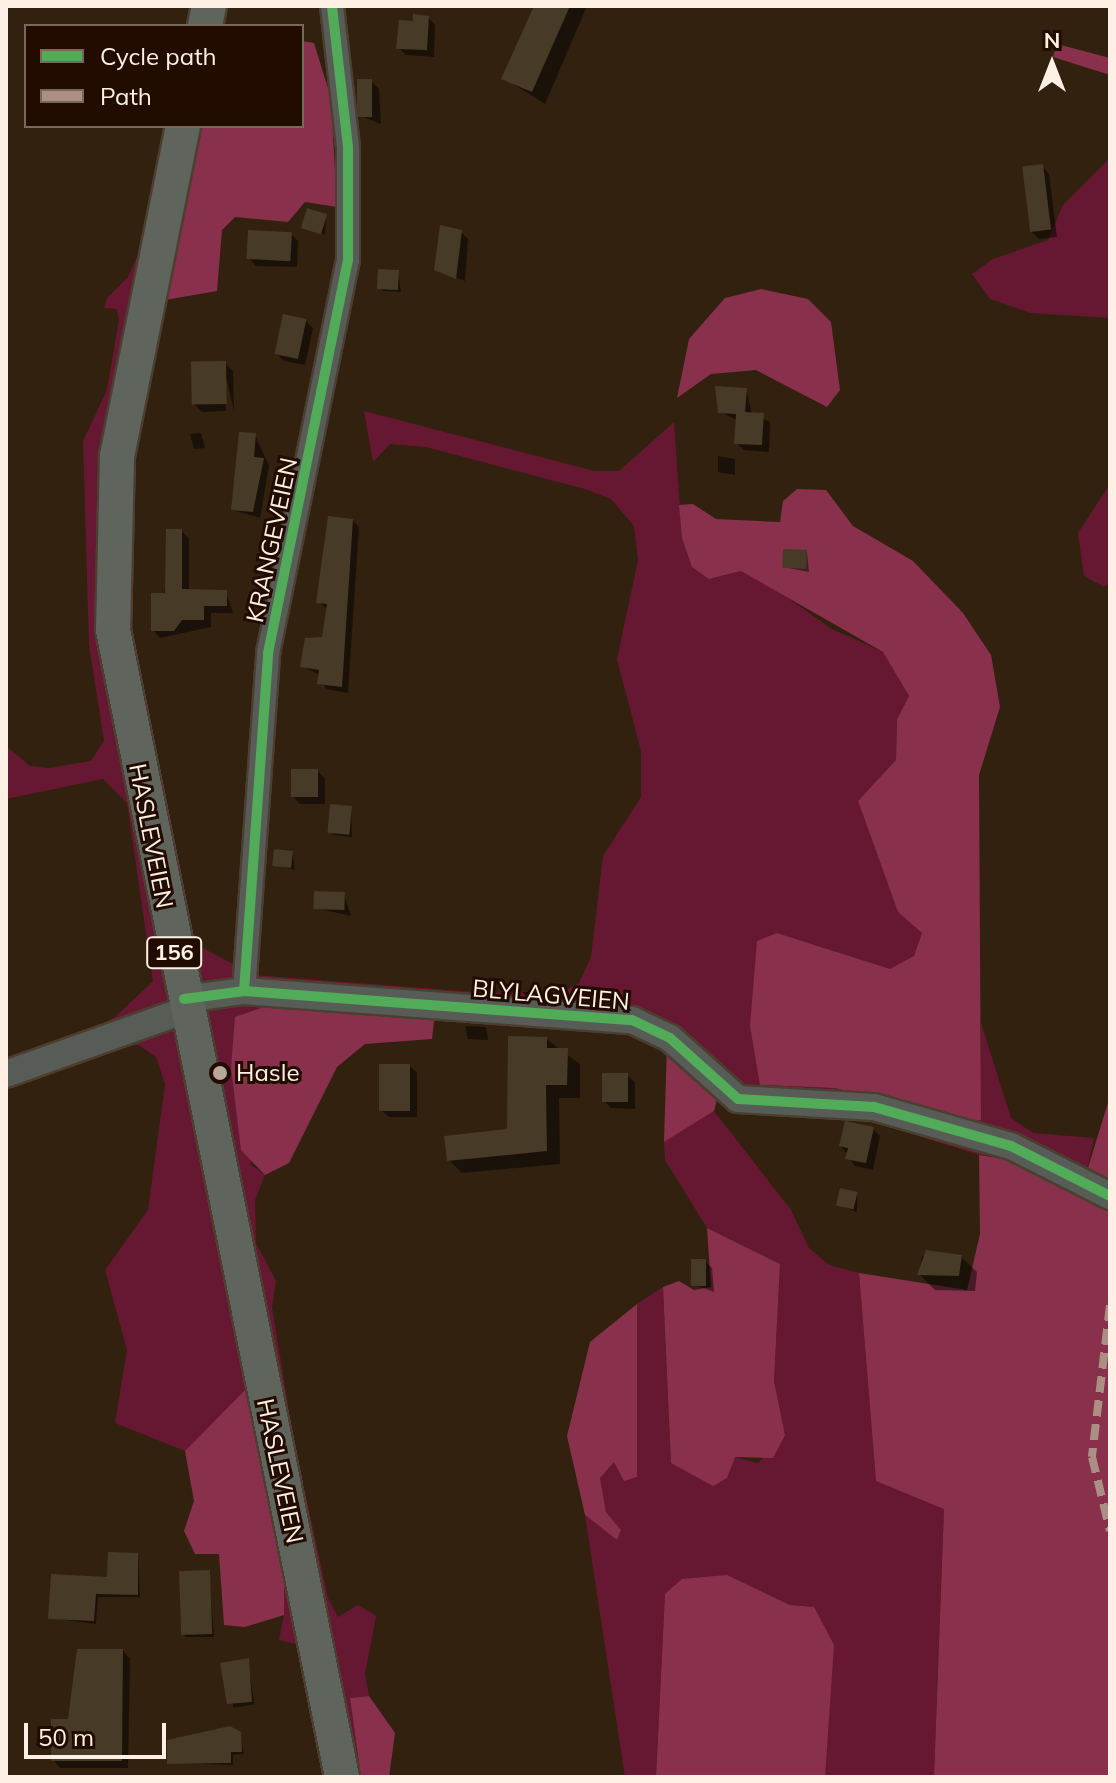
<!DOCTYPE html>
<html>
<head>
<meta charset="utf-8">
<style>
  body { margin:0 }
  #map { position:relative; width:1116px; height:1783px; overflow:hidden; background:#32210f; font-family:Mulish,sans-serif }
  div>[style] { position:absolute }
  .green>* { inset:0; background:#661833 }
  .forest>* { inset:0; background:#89314c }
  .shadow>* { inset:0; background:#0007; transform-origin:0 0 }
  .building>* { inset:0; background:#473a27; transform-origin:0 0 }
  .roads { filter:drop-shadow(2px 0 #4c3e30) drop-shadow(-2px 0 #4c3e30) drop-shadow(0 2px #4c3e30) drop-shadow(0 -2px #4c3e30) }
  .minor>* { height:22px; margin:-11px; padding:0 11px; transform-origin:11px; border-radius:11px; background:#575c56 }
  .tertiary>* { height:26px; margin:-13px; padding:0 13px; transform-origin:13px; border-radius:13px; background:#575c56 }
  .primary>* { height:34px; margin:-17px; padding:0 17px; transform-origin:17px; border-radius:17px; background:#5f655c }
  .quiet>* { height:8px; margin-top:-4px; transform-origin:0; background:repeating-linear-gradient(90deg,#ac8f84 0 16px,transparent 0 24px) }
  .cycleway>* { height:10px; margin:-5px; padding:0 5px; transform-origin:5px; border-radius:5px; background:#51ab58 }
  .dots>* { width:22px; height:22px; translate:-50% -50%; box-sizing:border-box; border:4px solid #220c00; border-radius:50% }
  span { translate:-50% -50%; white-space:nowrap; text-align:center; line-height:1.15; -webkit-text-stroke:6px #220c00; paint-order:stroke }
  .shield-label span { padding:2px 6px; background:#220c00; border:2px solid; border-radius:6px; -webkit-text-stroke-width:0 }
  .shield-label { font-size:22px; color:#fef0e5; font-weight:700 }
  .street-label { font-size:24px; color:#fef0e5 }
  .poi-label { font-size:24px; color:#fef0e5 }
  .left { translate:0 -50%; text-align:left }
  .frame { position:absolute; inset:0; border:8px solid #fef0e5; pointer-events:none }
  .legend { position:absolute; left:24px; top:24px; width:280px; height:104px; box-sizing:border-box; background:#220c00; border:2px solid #7a675c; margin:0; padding:10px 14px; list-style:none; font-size:24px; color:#fef0e5 }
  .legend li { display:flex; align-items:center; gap:16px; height:40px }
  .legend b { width:40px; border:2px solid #7a675c }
  .north { position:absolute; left:1012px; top:24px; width:80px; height:80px; -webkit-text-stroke:6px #220c00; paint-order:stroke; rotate:0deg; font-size:22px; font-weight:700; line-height:32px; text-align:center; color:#fef0e5 }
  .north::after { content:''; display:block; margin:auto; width:28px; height:36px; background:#fef0e5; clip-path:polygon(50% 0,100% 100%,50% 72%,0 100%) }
  .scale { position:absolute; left:24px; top:1723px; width:142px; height:36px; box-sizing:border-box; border:4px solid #fef0e5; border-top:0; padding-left:10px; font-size:24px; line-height:28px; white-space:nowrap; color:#fef0e5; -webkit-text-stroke:6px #220c00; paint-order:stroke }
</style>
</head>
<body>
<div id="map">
  <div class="green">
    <i style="clip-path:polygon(166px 126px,200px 126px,131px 475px,132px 654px,193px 943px,254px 975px,488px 993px,565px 990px,579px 983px,591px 957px,603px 856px,641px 797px,641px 751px,617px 659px,638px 560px,634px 526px,611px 499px,585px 489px,426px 447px,390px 444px,373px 462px,364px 411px,594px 471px,619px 471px,674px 422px,682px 538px,709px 579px,741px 571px,772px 587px,832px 629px,883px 652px,909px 696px,897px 718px,896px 760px,858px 801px,898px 912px,922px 933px,914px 957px,890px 969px,777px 933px,760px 1085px,835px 1088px,980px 1120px,981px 1023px,1011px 1118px,1033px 1133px,1094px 1138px,1087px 1171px,979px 1155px,839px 1111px,761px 1114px,732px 1106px,679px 1054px,631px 1025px,320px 1003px,250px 1164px,265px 1175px,255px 1200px,256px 1243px,276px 1281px,272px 1307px,294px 1442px,328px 1598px,338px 1617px,358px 1605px,376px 1616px,365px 1674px,369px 1696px,350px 1698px,361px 1777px,330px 1777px,308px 1676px,296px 1644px,279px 1640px,284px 1615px,244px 1391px,185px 1451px,115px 1423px,127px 1350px,105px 1270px,148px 1210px,165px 1084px,156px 1057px,139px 1045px,117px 1045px,6px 1084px,45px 1051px,114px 1018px,153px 981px,127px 803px,103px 779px,6px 799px,6px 746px,30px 766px,49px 768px,91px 761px,104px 741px,89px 645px,83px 441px,107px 390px,119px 320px,117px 309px,104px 308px,107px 298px,128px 277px,146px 236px)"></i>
    <i style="clip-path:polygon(1110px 158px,1110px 318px,1031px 313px,990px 299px,972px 274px,993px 259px,1048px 240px,1063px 205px)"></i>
    <i style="clip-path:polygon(1110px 484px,1110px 583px,1104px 587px,1084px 576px,1078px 533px)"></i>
    <i style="clip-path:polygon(714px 1111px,791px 1210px,809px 1248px,829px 1265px,859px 1273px,876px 1481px,944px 1508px,934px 1777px,825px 1777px,814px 1607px,790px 1605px,727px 1575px,665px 1594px,656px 1777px,625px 1777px,585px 1515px,617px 1540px,621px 1530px,606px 1512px,600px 1478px,605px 1464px,614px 1462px,637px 1477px,637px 1304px,663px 1287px,671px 1463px,726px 1465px,735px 1457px,758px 1463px,785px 1435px,774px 1381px,780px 1264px,707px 1228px,665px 1160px,664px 1142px)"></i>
  </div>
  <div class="forest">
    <i style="clip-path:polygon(302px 41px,314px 43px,331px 98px,337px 207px,305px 202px,288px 222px,235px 217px,222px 230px,217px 291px,165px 300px,200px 126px,302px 126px)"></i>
    <i style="clip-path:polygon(1057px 44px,1110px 58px,1110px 75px,1053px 57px)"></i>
    <i style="clip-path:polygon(761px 289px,808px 299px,831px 322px,840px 390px,827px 407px,756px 370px,711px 374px,677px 398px,689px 339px,725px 298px)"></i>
    <i style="clip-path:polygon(797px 489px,826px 490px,853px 526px,913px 561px,963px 613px,991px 655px,1000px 707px,979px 775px,981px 1120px,960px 1123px,835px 1088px,760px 1085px,750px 1026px,757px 941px,777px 933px,890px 969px,914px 956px,922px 933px,898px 912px,858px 801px,896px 760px,897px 719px,909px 696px,883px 652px,741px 571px,709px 579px,692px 567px,682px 538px,679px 505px,693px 504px,716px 519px,780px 522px,783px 501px)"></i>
    <i style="clip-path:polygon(267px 1006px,435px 1013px,432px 1039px,365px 1044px,337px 1067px,289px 1163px,265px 1175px,241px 1150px,231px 1068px,235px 1017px)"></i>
    <i style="clip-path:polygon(667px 1045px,718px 1096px,714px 1111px,664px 1142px)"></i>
    <i style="clip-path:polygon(1110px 1096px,1110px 1777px,934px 1777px,944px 1509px,876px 1481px,859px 1273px,967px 1290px,980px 1234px,979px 1155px,1087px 1171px)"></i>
    <i style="clip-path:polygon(707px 1228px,780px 1264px,774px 1381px,785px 1435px,773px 1458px,735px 1457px,727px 1478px,713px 1486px,671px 1463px,663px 1287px,679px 1281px,694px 1290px,711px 1287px)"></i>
    <i style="clip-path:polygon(637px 1304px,637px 1477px,624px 1481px,614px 1462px,600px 1478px,606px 1512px,621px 1530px,617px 1540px,585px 1515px,567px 1436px,590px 1342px)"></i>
    <i style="clip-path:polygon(245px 1390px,284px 1573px,284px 1615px,245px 1627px,224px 1625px,219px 1554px,195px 1554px,184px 1531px,194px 1501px,185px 1451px)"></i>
    <i style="clip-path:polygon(727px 1575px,790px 1605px,814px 1607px,834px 1645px,825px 1777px,656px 1777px,665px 1594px,682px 1579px)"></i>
    <i style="clip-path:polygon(369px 1696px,395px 1733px,389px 1777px,361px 1777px,350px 1698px)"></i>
  </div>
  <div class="shadow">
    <i style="clip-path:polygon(536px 6px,587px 6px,545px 104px,504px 78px)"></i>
    <i style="clip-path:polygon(428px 17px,435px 25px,434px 57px,406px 55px,399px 48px)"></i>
    <i style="clip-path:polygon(371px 81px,379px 89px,381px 124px,361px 116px)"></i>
    <i style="clip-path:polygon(1042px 166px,1049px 174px,1057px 237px,1039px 239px,1032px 232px)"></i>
    <i style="clip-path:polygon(326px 215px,325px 235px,304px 227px)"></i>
    <i style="clip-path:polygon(461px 232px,468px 239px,465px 281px,436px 269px)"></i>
    <i style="clip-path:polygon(291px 234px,298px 241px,297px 267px,256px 266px,249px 258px)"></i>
    <i style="clip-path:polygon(398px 272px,401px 292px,383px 291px,380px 288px)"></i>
    <i style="clip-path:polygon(305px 320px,313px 328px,305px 365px,284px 361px,277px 354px)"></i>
    <i style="clip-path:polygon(225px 363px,233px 371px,234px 411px,224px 368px,226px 411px,202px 412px,194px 404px)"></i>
    <i style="clip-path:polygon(746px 389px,752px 414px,770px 422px,769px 452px,744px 450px,736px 443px,737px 420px,720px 412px)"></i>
    <i style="clip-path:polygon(201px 433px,205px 448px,194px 449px,190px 434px)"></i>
    <i style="clip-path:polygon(255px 435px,269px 466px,260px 518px,233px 510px)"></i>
    <i style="clip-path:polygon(718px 456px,735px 459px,735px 475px,718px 472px)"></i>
    <i style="clip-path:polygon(352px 520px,359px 527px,348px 693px,326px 689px,320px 675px,302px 666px,323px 639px,328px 609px,318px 602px)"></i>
    <i style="clip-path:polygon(182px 531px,189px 539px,189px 592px,226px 592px,233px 613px,211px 613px,211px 627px,160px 638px,153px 630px)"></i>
    <i style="clip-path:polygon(807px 552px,809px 572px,784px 567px)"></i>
    <i style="clip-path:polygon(318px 771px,325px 779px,325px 804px,300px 804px,292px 796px)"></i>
    <i style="clip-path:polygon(351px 808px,352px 837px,333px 835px,330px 832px)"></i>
    <i style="clip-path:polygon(292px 852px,295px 870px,275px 865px)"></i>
    <i style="clip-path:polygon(344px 894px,351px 916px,316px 908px)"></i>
    <i style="clip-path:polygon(465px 1026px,486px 1027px,488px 1040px,468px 1039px)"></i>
    <i style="clip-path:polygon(546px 1039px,580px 1064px,580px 1098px,559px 1098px,560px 1164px,462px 1173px,449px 1160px,508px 1131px)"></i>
    <i style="clip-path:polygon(410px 1066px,417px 1073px,417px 1117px,389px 1117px,381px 1110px)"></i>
    <i style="clip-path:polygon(627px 1075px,635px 1083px,635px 1109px,611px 1108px,604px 1101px)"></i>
    <i style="clip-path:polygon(873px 1129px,880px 1136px,873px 1170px,855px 1166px,841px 1146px)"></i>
    <i style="clip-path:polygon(857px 1194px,857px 1212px,838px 1205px)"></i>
    <i style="clip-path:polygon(922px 1256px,961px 1257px,977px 1272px,975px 1291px,935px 1290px,919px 1274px)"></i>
    <i style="clip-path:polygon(705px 1261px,712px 1268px,714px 1292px,695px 1285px)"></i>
    <i style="clip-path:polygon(138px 1555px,140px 1597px,98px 1597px,96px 1624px,50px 1618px)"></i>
    <i style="clip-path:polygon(209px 1572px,214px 1637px,186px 1637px,183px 1634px)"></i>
    <i style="clip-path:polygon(123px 1651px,130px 1659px,128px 1768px,60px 1768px,53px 1760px,70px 1721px)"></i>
    <i style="left:248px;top:1660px;width:45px;height:21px;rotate:82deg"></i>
    <i style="clip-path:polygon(240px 1734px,244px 1754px,233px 1755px,233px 1765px,169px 1763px)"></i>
  </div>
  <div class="building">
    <i style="clip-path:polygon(534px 6px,570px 6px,532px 92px,501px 79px)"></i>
    <i style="clip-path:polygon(413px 14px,429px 16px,427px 50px,396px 49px,399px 20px,413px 21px)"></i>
    <i style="left:357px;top:79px;width:15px;height:38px"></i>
    <i style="left:1043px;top:164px;width:66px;height:21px;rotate:83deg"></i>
    <i style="left:307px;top:208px;width:21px;height:21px;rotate:17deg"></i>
    <i style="clip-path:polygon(440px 225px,462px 230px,456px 279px,434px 270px)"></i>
    <i style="left:248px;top:230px;width:44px;height:29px;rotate:3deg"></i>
    <i style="left:378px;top:269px;width:21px;height:20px;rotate:3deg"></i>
    <i style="left:283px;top:314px;width:24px;height:41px;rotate:12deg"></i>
    <i style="left:226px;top:361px;width:43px;height:35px;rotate:89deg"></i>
    <i style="clip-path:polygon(715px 386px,747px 388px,745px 412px,764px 413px,762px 445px,734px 444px,736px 414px,718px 413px)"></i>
    <i style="clip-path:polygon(239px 432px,256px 433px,254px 457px,264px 458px,253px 512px,231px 510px)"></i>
    <i style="clip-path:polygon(328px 516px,353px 519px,342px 687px,317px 684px,319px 670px,300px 667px,305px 638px,322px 637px,327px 604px,316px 603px)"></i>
    <i style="clip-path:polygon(166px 529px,182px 529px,182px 589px,227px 590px,227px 606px,204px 606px,204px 620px,182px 620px,174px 631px,151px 631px,151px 593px,165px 593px)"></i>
    <i style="left:783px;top:549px;width:24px;height:19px;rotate:2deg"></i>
    <i style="left:291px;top:769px;width:27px;height:28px"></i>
    <i style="left:330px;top:804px;width:22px;height:29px;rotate:5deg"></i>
    <i style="left:274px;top:849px;width:19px;height:17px;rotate:6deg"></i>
    <i style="left:314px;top:891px;width:31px;height:18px;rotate:2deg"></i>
    <i style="clip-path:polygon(508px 1036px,547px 1037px,547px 1048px,568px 1048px,567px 1085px,546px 1085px,547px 1151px,447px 1161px,444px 1136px,507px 1129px)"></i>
    <i style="left:379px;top:1064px;width:31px;height:47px"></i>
    <i style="left:602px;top:1073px;width:26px;height:29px"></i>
    <i style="clip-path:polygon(845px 1121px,874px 1127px,866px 1163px,845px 1159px,848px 1148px,839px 1146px)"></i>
    <i style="left:840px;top:1188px;width:18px;height:18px;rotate:13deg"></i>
    <i style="clip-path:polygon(926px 1250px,962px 1255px,959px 1276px,917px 1275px)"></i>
    <i style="left:691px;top:1259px;width:15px;height:27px"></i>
    <i style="clip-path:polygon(108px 1552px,138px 1553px,138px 1595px,96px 1594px,94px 1621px,48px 1619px,51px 1574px,107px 1577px)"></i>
    <i style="left:210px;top:1570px;width:64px;height:31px;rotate:88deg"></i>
    <i style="clip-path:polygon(77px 1649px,123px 1649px,122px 1761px,51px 1761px,51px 1719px,68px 1719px)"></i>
    <i style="clip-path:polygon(249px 1658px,252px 1702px,227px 1704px,220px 1663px)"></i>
    <i style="clip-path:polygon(230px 1726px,241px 1732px,242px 1752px,231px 1752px,231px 1763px,167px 1764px,167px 1740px)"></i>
  </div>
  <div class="roads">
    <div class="minor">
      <i style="left:244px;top:991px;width:339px;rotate:-85.9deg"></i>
      <i style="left:268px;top:653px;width:401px;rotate:-78.5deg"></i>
      <i style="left:348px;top:260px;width:113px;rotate:-90deg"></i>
      <i style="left:348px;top:147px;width:142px;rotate:-96.5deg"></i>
    </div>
    <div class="tertiary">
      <i style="left:184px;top:999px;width:61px;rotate:-7.6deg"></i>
      <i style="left:244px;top:991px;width:389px;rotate:4.3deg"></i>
      <i style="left:632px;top:1020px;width:42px;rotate:25.3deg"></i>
      <i style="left:670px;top:1038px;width:91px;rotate:41.9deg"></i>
      <i style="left:738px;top:1099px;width:136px;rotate:3.4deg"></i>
      <i style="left:874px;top:1107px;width:142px;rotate:15.9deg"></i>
      <i style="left:1011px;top:1146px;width:111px;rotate:26.8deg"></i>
      <i style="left:6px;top:1074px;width:191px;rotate:-19.6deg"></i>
    </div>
    <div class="primary">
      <i style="left:205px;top:26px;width:20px;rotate:-79deg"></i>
      <i style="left:183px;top:126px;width:337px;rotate:101.3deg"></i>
      <i style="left:117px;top:456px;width:174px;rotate:91.3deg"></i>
      <i style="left:113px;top:630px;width:1170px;rotate:78.71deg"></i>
    </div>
  </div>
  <div class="quiet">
    <i style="left:1110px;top:1305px;width:153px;rotate:96.8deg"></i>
    <i style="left:1092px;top:1457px;width:76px;rotate:76.3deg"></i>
  </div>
  <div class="cycleway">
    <i style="left:244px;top:991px;width:339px;rotate:-85.9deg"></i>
    <i style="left:268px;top:653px;width:401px;rotate:-78.5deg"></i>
    <i style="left:348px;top:260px;width:113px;rotate:-90deg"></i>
    <i style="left:348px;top:147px;width:142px;rotate:-96.5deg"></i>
    <i style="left:184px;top:999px;width:61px;rotate:-7.6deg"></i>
    <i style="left:244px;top:991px;width:389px;rotate:4.3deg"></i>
    <i style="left:632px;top:1020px;width:42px;rotate:25.3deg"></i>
    <i style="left:670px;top:1038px;width:91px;rotate:41.9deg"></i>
    <i style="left:738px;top:1099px;width:136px;rotate:3.4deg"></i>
    <i style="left:874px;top:1107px;width:142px;rotate:15.9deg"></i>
    <i style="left:1011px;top:1146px;width:111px;rotate:26.8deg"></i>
  </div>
  <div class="dots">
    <i style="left:220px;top:1073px;background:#b7a89a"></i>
  </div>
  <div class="shield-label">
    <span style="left:174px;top:953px">156</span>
  </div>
  <div class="street-label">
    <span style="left:272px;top:540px;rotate:-78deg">KRANGEVEIEN</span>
    <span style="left:151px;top:836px;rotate:79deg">HASLEVEIEN</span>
    <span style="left:551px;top:995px;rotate:5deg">BLYLAGVEIEN</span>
    <span style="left:280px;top:1471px;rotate:78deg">HASLEVEIEN</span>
  </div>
  <div class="poi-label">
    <span class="left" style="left:236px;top:1073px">Hasle</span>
  </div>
  <div class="frame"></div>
  <ul class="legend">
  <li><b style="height:10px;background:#51ab58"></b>Cycle path</li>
  <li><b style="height:10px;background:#ac8f84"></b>Path</li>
  </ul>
  <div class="north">N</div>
  <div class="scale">50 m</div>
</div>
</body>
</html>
